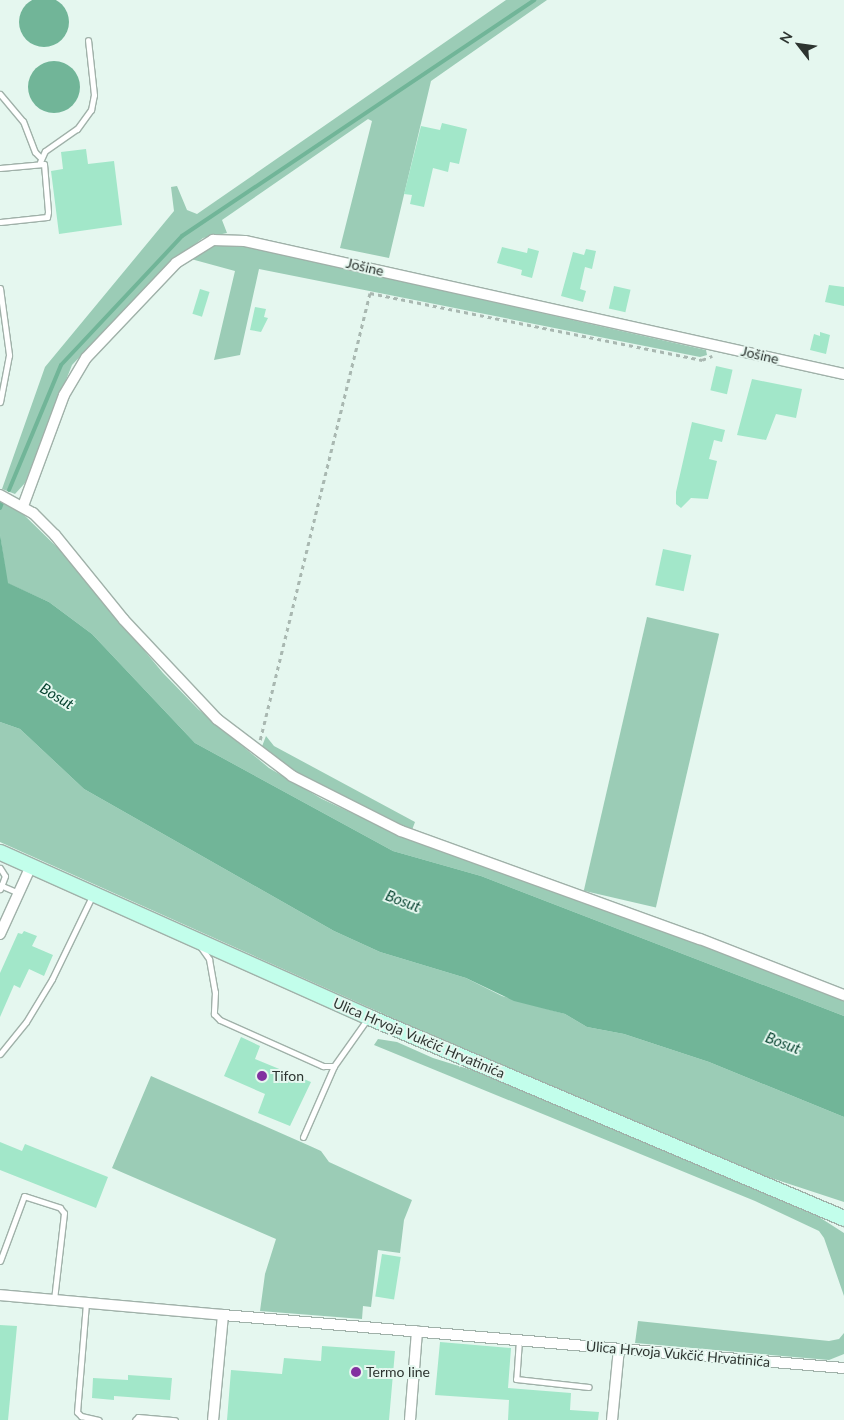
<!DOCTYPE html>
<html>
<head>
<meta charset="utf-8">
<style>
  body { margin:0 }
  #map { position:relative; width:844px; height:1420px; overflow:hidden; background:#e5f7ef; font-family:Lato,sans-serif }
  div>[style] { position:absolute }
  .green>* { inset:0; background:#9bccb6; transform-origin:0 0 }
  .water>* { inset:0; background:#71b598 }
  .round { border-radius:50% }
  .stream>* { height:4px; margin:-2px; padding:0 2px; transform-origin:2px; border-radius:2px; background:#71b598 }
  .building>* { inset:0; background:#a2e7c9; transform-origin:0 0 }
  .path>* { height:2.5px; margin-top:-1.25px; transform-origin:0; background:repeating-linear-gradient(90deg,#a9b8b1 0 4px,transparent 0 8px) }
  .roads { filter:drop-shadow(1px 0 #a0b1a9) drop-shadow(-1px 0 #a0b1a9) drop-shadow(0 1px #a0b1a9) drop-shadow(0 -1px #a0b1a9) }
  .lane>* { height:5px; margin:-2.5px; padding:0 2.5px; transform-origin:2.5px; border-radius:2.5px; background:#fff }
  .street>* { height:10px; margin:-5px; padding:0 5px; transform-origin:5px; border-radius:5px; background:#fff }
  .secondary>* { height:15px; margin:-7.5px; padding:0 7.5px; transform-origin:7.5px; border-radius:7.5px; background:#c2feeb }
  .dots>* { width:14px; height:14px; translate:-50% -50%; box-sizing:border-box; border:2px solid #e5f7ef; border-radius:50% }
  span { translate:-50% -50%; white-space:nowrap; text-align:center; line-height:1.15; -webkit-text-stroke:4px #e5f7ef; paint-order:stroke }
  .street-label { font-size:14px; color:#2d3430 }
  .poi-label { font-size:14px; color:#2d3430 }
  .left { translate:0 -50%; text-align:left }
  .water-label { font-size:15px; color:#074330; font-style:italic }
  .north { position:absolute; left:774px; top:20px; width:50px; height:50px; -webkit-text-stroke:4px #e5f7ef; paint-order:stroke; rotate:300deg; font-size:14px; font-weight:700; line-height:20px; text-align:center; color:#2d3430 }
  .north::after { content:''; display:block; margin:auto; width:18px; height:22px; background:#2d3430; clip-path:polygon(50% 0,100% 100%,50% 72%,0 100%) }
</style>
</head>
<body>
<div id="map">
  <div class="green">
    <i style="clip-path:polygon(506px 0,547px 0,431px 81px,389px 258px,340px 248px,372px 121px,368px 119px,222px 220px,227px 233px,203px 238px,163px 269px,72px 365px,25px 483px,15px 494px,2px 489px,45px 367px,174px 211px,171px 187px,177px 186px,187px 210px,197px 214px)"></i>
    <i style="clip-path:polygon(215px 245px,244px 246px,706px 350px,707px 355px,700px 357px,259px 269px,240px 355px,214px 360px,235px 271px,191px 259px)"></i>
    <i style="clip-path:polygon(0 500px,22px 513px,65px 555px,163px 673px,198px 709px,269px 768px,322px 799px,384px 828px,671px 933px,844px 1001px,844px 1016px,481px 876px,393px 851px,195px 743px,92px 634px,49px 602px,7px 583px,0 534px)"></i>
    <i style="left:647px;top:617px;width:74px;height:281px;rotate:13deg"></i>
    <i style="clip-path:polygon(0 722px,20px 729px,84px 789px,334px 931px,380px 952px,466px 978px,502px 996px,565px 1014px,587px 1027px,624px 1034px,709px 1062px,844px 1117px,844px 1202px,750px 1171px,571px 1098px,0 842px)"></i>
    <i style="clip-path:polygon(266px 736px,274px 746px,415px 822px,412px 830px,310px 783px,261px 749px)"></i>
    <i style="clip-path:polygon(378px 1039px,397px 1042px,433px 1058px,478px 1072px,819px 1217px,844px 1233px,844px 1296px,824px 1238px,819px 1231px,755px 1201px,374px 1045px)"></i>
    <i style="clip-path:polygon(151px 1076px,310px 1146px,321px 1151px,329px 1162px,412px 1200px,404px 1220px,400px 1253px,378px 1250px,371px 1307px,363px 1306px,362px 1319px,260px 1311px,265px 1274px,276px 1239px,112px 1168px)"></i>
    <i style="clip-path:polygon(638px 1321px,829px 1341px,839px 1339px,844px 1333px,844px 1354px,829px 1360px,635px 1343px)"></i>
  </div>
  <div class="water">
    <i class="round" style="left:19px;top:-3px;width:50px;height:50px"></i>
    <i class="round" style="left:28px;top:61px;width:52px;height:52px"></i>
    <i style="clip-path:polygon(0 534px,8px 583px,49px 602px,92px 634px,195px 743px,393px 851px,481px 876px,844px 1016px,844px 1117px,709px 1062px,624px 1034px,587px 1027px,565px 1014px,514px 1001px,466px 978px,380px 952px,334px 931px,84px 789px,20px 729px,0 722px)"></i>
  </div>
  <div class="stream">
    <i style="left:9px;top:490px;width:135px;rotate:-67.4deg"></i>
    <i style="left:61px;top:365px;width:177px;rotate:-46.8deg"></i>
    <i style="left:182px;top:236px;width:424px;rotate:-33.8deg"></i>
    <i style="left:0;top:508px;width:5px;rotate:-68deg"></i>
  </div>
  <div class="building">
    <i style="clip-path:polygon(442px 123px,467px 129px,459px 164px,450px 162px,448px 172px,433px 168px,424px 207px,410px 204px,412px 195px,404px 194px,421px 126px,440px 130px)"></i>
    <i style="clip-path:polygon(86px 149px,88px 164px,114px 161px,122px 225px,59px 234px,51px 171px,63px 169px,61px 152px)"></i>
    <i style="clip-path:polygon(502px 247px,527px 253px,528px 248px,539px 251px,532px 278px,521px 275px,522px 270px,497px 263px)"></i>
    <i style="clip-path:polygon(586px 249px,596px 251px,592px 269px,585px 267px,580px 289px,586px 291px,583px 302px,561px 296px,573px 252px,584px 255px)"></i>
    <i style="clip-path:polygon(829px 285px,844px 287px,844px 306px,825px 302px)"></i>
    <i style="left:614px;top:286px;width:17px;height:23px;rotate:13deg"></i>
    <i style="left:200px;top:289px;width:10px;height:26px;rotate:17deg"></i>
    <i style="clip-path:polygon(255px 307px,266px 309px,264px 317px,268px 318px,261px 332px,250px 330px)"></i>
    <i style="clip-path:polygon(820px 332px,830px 335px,826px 354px,810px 350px,814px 334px,820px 336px)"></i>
    <i style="left:716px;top:366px;width:17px;height:25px;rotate:13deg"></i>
    <i style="clip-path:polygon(752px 379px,802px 389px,796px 418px,776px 414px,766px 440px,737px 435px)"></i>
    <i style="clip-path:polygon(692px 422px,725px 430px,722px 442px,714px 440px,709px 459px,717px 461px,708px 499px,691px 498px,681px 508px,676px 504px,676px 492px)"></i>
    <i style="left:663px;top:549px;width:29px;height:37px;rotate:12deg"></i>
    <i style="clip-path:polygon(24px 931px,37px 936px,32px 946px,53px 955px,44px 976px,29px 969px,20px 988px,14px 985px,0 1017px,0 973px,18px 933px,22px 934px)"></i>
    <i style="clip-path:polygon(241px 1037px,260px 1046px,255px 1059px,311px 1082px,290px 1126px,258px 1113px,265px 1094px,224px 1076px)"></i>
    <i style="clip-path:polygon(0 1142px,22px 1151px,25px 1144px,108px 1177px,96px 1208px,0 1170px)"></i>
    <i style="left:382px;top:1254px;width:19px;height:43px;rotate:9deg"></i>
    <i style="clip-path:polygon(0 1325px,17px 1326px,8px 1420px,0 1420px)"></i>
    <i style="clip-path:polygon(440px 1342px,511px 1348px,508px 1388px,571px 1393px,570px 1410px,599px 1412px,598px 1420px,508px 1420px,509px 1400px,435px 1395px)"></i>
    <i style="clip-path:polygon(322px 1346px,395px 1351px,389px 1420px,227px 1420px,231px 1370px,282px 1374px,284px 1358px,321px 1361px)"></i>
    <i style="clip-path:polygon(128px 1375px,172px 1378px,170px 1400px,114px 1396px,114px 1400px,92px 1398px,93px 1378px,128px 1380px)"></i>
  </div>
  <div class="path">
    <i style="left:260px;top:740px;width:460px;rotate:-76.2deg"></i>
    <i style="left:370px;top:293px;width:339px;rotate:11.4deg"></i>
    <i style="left:702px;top:360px;width:11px;rotate:-22deg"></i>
  </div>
  <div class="roads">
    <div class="lane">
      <i style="left:0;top:94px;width:35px;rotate:50deg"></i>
      <i style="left:23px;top:121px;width:33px;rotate:69deg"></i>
      <i style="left:35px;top:152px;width:7px;rotate:45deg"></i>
      <i style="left:40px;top:162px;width:12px;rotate:-66deg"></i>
      <i style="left:45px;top:151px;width:39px;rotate:-35deg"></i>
      <i style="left:77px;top:129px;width:24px;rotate:-54deg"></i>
      <i style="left:91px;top:110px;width:15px;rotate:-79deg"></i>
      <i style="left:94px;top:95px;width:55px;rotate:-96.2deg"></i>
      <i style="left:0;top:168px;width:44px;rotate:-5.2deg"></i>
      <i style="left:44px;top:164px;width:48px;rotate:85.2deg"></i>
      <i style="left:48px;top:212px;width:5px;rotate:101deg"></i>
      <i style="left:47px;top:217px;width:47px;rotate:173.9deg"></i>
      <i style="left:0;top:288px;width:68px;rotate:82.3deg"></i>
      <i style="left:9px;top:355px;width:48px;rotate:100.8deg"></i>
      <i style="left:0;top:868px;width:9px;rotate:58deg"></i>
      <i style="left:5px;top:876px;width:14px;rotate:111deg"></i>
      <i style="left:0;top:885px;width:21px;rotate:23deg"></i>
      <i style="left:200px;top:946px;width:16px;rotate:55deg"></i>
      <i style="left:209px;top:959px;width:34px;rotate:80deg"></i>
      <i style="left:215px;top:992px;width:22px;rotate:93deg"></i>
      <i style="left:214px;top:1014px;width:8px;rotate:45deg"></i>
      <i style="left:220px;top:1020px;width:113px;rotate:24.1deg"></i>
      <i style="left:323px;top:1066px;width:11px"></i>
      <i style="left:0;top:1054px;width:41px;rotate:-50.9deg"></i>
      <i style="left:26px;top:1022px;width:50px;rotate:-58.8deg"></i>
      <i style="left:52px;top:979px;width:94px;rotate:-64.2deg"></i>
      <i style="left:303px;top:1137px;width:77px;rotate:-66.4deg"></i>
      <i style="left:334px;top:1066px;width:59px;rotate:-54.7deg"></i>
      <i style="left:0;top:1261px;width:69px;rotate:-69.7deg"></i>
      <i style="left:24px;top:1196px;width:38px;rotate:18deg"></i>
      <i style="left:60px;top:1208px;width:6px;rotate:51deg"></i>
      <i style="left:64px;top:1213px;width:88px;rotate:96.6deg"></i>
      <i style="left:86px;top:1303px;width:109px;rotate:94.7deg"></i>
      <i style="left:77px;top:1412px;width:6px;rotate:45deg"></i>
      <i style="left:81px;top:1416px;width:18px;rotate:13deg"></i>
      <i style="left:519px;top:1340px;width:39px;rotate:94deg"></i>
      <i style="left:516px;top:1379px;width:73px;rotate:6.3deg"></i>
      <i style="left:135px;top:1420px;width:4px;rotate:-45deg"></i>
      <i style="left:138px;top:1417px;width:37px;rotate:5deg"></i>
    </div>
    <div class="street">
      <i style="left:0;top:495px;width:38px;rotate:29deg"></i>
      <i style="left:33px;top:513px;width:31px;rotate:45deg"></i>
      <i style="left:55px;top:535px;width:109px;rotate:50.9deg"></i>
      <i style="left:124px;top:620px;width:136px;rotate:46.8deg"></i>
      <i style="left:217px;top:719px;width:94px;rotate:37.2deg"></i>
      <i style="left:292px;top:776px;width:122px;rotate:26.8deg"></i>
      <i style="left:401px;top:831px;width:318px;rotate:19.9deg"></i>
      <i style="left:700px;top:939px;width:155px;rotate:21.3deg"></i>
      <i style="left:23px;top:506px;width:118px;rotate:-69.7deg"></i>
      <i style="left:64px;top:395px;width:43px;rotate:-59.3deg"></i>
      <i style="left:86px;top:358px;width:131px;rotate:-46.5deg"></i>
      <i style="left:176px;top:263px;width:44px;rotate:-31.9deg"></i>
      <i style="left:213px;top:240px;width:32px;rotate:2deg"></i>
      <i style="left:245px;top:241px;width:614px;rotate:12.52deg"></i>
      <i style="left:0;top:934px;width:75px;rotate:-65.5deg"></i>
      <i style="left:0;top:1295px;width:224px;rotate:5.1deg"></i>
      <i style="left:223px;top:1315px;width:105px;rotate:95.4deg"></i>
      <i style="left:223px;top:1315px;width:623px;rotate:4.88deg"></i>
      <i style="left:410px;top:1420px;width:89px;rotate:-85.5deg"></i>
      <i style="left:612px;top:1420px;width:71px;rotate:-84.4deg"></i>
    </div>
    <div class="secondary">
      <i style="left:0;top:852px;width:404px;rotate:24.1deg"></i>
      <i style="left:369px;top:1017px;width:516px;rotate:22.94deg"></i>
    </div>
  </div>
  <div class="dots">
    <i style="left:262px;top:1076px;background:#8231a0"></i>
    <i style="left:356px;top:1372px;background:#8231a0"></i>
  </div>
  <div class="street-label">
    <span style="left:365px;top:267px;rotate:13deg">Jošine</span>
    <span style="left:760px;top:355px;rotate:13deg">Jošine</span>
    <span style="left:419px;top:1038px;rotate:23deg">Ulica Hrvoja Vukčić Hrvatinića</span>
    <span style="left:678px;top:1354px;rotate:5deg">Ulica Hrvoja Vukčić Hrvatinića</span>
  </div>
  <div class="poi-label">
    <span class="left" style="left:272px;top:1076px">Tifon</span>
    <span class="left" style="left:366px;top:1372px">Termo line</span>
  </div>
  <div class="water-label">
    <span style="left:57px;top:696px;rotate:31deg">Bosut</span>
    <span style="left:403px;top:901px;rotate:21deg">Bosut</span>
    <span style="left:783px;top:1043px;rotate:21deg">Bosut</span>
  </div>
  <div class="north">N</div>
</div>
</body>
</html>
